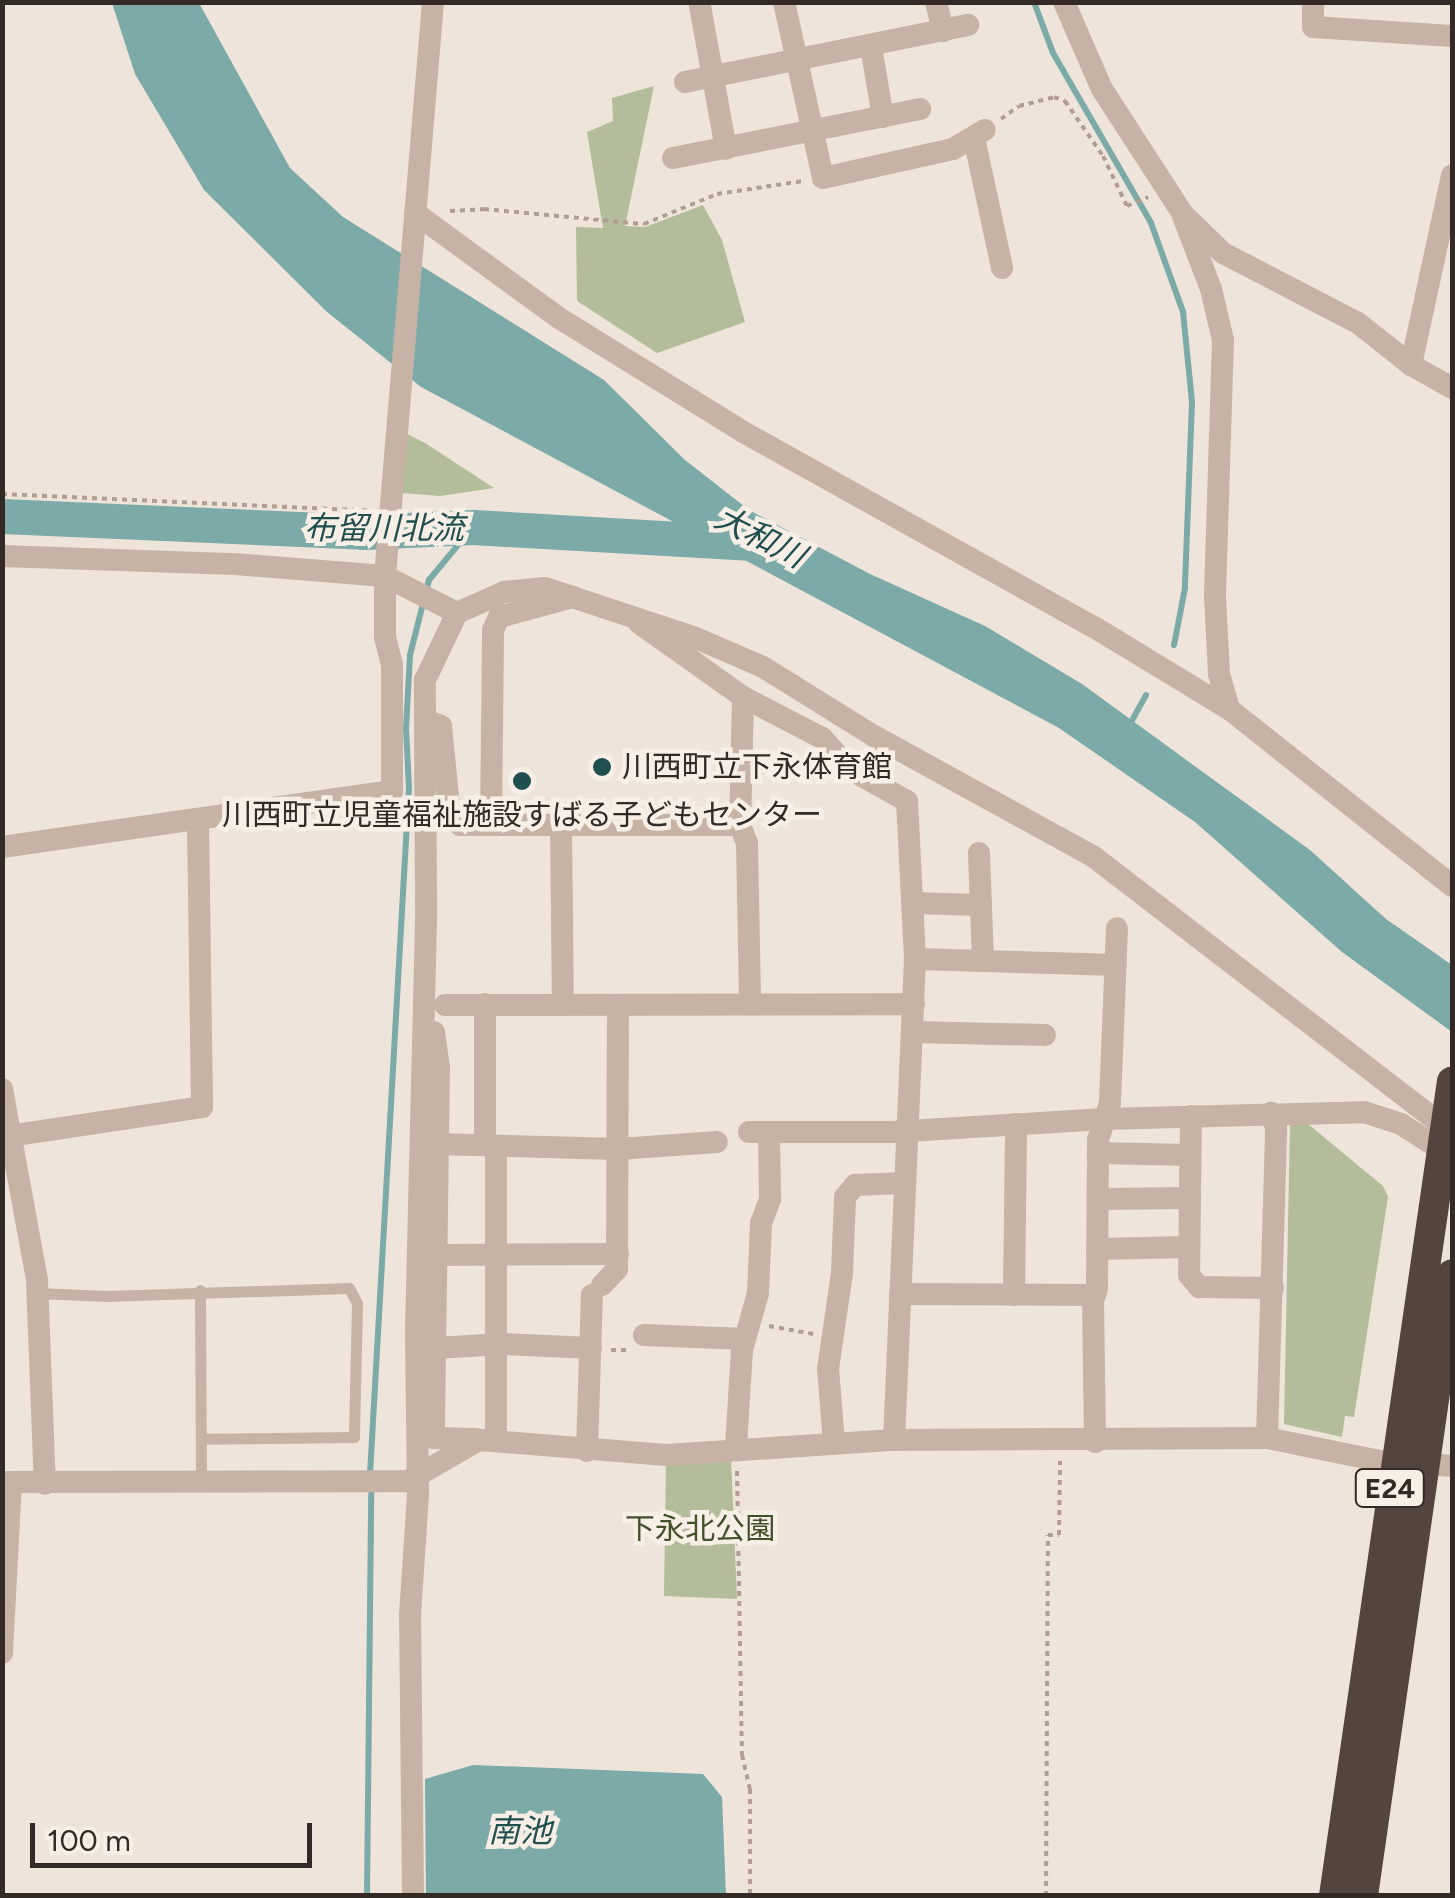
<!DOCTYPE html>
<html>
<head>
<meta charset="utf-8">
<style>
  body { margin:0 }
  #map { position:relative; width:1455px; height:1898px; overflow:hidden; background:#efe4d9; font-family:Figtree,"Noto Sans JP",sans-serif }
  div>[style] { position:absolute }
  .green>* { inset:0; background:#b3bc9b }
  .water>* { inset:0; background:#7baaa9 }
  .stream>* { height:6px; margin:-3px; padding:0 3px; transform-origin:3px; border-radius:3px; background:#7baaa9 }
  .river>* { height:35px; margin:-17.5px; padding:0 17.5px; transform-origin:17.5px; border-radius:17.5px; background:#7baaa9 }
  .path>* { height:4px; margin-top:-2px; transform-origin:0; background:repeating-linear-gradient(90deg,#b19d91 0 5px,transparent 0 10px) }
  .service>* { height:11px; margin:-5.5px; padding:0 5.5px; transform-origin:5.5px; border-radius:5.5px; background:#c6b3a6 }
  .minor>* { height:22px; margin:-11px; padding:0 11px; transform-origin:11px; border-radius:11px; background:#c6b3a6 }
  .motorway-bridge>* { height:30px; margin:-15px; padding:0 15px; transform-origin:15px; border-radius:15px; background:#53443e }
  .dots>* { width:28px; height:28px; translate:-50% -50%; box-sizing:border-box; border:5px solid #f7eee5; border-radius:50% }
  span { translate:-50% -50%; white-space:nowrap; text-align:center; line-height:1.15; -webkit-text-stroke:9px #f7eee5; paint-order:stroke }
  .shield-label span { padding:2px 8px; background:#f7eee5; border:2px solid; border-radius:8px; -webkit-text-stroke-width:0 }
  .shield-label { font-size:28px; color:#332a26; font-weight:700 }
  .poi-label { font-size:30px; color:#332a26 }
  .left { translate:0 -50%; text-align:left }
  .park-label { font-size:30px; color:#444f2c }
  .water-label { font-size:32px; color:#204f50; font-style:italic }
  .frame { position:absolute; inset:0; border:5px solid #332a26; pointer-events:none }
  .scale { position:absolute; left:30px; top:1823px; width:282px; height:45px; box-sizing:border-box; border:5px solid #332a26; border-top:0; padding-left:12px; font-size:30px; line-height:35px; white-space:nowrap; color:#332a26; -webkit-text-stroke:8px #f7eee5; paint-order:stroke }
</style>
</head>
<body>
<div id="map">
  <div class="green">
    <i style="clip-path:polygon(654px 86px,625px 226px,645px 227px,703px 205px,722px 240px,745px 322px,657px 353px,577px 301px,576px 227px,603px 228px,587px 132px,613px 121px,612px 98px)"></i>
    <i style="clip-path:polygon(405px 433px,425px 443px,494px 488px,440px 496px,401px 493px)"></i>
    <i style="clip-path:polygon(1308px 1124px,1383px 1186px,1388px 1197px,1354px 1417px,1345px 1416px,1342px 1437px,1284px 1424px,1290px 1125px)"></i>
    <i style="clip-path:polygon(731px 1458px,737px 1599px,664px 1596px,666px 1463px)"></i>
  </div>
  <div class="water">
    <i style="clip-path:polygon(112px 3px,199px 3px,290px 168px,343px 217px,604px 380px,685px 460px,749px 510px,870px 574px,985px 626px,1082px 684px,1310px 850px,1386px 919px,1452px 965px,1452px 1032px,1342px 952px,1195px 822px,1059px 728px,421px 387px,327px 312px,204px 190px,135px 74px)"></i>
    <i style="clip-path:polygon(473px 1765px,703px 1774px,722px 1797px,726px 1895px,426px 1895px,425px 1779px)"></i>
  </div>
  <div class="stream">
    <i style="left:1034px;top:2px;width:54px;rotate:69.6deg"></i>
    <i style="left:1053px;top:53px;width:196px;rotate:60deg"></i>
    <i style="left:1151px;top:223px;width:95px;rotate:70.2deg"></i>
    <i style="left:1183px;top:312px;width:90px;rotate:84.3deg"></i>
    <i style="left:1192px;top:402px;width:186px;rotate:92.2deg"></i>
    <i style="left:1185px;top:588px;width:58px;rotate:100.9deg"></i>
    <i style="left:1130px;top:724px;width:33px;rotate:-61deg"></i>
    <i style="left:370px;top:1474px;width:687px;rotate:-86.75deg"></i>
    <i style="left:409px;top:788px;width:59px;rotate:-92.9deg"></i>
    <i style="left:406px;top:729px;width:74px;rotate:-86.9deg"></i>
    <i style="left:410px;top:655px;width:77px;rotate:-75.8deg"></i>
    <i style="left:429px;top:580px;width:69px;rotate:-50.3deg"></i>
    <i style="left:367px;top:1896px;width:409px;rotate:-89.4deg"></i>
  </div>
  <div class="river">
    <i style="left:2px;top:516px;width:361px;rotate:2.5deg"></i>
    <i style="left:363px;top:532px;width:110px;rotate:-2.6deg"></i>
    <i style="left:473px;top:527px;width:280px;rotate:3.3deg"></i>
  </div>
  <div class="path">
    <i style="left:1001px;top:119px;width:22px;rotate:-36deg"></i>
    <i style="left:1019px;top:106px;width:36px;rotate:-14deg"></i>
    <i style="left:1054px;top:97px;width:12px;rotate:20deg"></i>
    <i style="left:1065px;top:101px;width:67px;rotate:55.4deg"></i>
    <i style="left:1103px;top:156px;width:55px;rotate:64.4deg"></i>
    <i style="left:1127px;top:206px;width:23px;rotate:-23deg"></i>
    <i style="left:450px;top:211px;width:34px;rotate:-3deg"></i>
    <i style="left:484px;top:209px;width:161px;rotate:5.4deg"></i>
    <i style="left:644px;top:224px;width:79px;rotate:-22.3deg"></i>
    <i style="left:717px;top:194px;width:87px;rotate:-8.6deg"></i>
    <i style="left:2px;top:494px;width:370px;rotate:2.6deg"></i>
    <i style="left:769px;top:1326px;width:45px;rotate:10.3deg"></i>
    <i style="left:611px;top:1350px;width:20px"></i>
    <i style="left:737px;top:1471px;width:284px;rotate:89deg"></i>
    <i style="left:742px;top:1755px;width:35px;rotate:77deg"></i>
    <i style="left:750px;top:1789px;width:107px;rotate:90deg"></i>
    <i style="left:1046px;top:1896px;width:361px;rotate:-89.7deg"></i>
    <i style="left:1048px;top:1535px;width:11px"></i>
    <i style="left:1059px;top:1535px;width:74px;rotate:-89.2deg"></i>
  </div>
  <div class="service">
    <i style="left:200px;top:1290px;width:194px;rotate:89.7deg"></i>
    <i style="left:37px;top:1293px;width:70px;rotate:2.5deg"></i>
    <i style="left:107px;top:1296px;width:242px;rotate:-1.9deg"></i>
    <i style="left:349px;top:1288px;width:17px;rotate:62deg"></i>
    <i style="left:357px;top:1303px;width:134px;rotate:91.3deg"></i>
    <i style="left:354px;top:1437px;width:153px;rotate:179.3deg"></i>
  </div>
  <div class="minor">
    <i style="left:784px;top:2px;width:180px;rotate:77.5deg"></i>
    <i style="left:823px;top:178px;width:133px;rotate:-12.6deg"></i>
    <i style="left:953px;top:149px;width:37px;rotate:-31deg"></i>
    <i style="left:936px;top:2px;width:30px;rotate:76deg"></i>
    <i style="left:1064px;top:2px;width:95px;rotate:66.4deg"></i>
    <i style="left:1102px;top:89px;width:149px;rotate:57.1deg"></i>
    <i style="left:1183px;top:214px;width:56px;rotate:44.3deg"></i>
    <i style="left:1223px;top:253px;width:152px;rotate:27.4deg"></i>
    <i style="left:1358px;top:323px;width:68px;rotate:38.4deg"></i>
    <i style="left:1411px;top:365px;width:47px;rotate:29.3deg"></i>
    <i style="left:1313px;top:2px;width:25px;rotate:90deg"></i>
    <i style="left:1313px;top:27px;width:139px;rotate:3.7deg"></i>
    <i style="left:700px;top:6px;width:145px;rotate:79.7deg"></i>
    <i style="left:871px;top:47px;width:71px;rotate:80.3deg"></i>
    <i style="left:685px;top:82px;width:289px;rotate:-11.4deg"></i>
    <i style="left:974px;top:138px;width:133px;rotate:77.8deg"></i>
    <i style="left:673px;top:158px;width:252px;rotate:-11.2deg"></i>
    <i style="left:415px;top:213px;width:178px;rotate:36.1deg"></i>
    <i style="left:559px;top:318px;width:219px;rotate:31.7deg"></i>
    <i style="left:745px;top:433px;width:399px;rotate:29.1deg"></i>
    <i style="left:1094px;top:627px;width:158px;rotate:31.3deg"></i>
    <i style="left:1229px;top:709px;width:285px;rotate:38.4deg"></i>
    <i style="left:1183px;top:216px;width:78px;rotate:69deg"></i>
    <i style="left:1211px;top:289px;width:52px;rotate:76.8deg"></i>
    <i style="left:1223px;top:340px;width:257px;rotate:91.8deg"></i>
    <i style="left:1215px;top:597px;width:77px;rotate:87deg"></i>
    <i style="left:1219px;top:674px;width:36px;rotate:74deg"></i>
    <i style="left:1411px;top:365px;width:194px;rotate:-77.8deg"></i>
    <i style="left:2px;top:556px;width:233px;rotate:2deg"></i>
    <i style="left:235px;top:564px;width:150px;rotate:4.6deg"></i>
    <i style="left:385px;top:576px;width:81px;rotate:27.2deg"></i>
    <i style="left:639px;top:623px;width:128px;rotate:35.4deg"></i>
    <i style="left:743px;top:697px;width:89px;rotate:27.4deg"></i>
    <i style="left:822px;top:738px;width:43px;rotate:47.8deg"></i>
    <i style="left:851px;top:770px;width:64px;rotate:29deg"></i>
    <i style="left:907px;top:801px;width:158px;rotate:87.1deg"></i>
    <i style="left:915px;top:959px;width:481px;rotate:92.5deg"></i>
    <i style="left:743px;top:697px;width:128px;rotate:91.3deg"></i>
    <i style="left:740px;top:825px;width:19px;rotate:69deg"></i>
    <i style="left:747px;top:843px;width:160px;rotate:88.9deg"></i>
    <i style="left:428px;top:721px;width:14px;rotate:21deg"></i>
    <i style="left:441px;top:726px;width:80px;rotate:84.3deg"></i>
    <i style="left:449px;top:806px;width:22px;rotate:60deg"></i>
    <i style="left:460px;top:825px;width:280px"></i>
    <i style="left:491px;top:825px;width:195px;rotate:-89.4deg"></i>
    <i style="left:493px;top:630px;width:14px;rotate:-65deg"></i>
    <i style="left:499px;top:617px;width:77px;rotate:-15.1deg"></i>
    <i style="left:561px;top:825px;width:179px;rotate:89.4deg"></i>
    <i style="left:2px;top:847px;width:394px;rotate:-8.2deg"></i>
    <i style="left:392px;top:791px;width:126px;rotate:-90deg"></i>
    <i style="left:392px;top:665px;width:30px;rotate:-104deg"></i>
    <i style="left:385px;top:636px;width:60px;rotate:-90deg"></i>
    <i style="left:385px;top:576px;width:576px;rotate:-85.22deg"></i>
    <i style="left:979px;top:853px;width:108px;rotate:87.9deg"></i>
    <i style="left:913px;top:903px;width:68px;rotate:1.7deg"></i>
    <i style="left:915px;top:959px;width:201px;rotate:1.7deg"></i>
    <i style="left:485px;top:1004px;width:135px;rotate:90deg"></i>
    <i style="left:485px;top:1139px;width:17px;rotate:50deg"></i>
    <i style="left:496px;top:1152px;width:288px;rotate:90deg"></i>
    <i style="left:445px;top:1005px;width:469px;rotate:-0.1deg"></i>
    <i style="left:434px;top:1032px;width:35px;rotate:82deg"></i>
    <i style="left:439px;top:1067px;width:371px;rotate:90.8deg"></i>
    <i style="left:434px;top:1438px;width:42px;rotate:1.4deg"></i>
    <i style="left:913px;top:1032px;width:132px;rotate:1.3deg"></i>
    <i style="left:2px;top:1089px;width:194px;rotate:79.6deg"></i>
    <i style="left:37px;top:1280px;width:204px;rotate:87.8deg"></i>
    <i style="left:1191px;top:1116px;width:159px;rotate:90.7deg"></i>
    <i style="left:1189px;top:1275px;width:16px;rotate:50deg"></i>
    <i style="left:1199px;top:1287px;width:74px;rotate:0.8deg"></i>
    <i style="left:749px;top:1132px;width:143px"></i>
    <i style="left:892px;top:1132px;width:212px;rotate:-3.5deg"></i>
    <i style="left:1104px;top:1119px;width:260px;rotate:-1.5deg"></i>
    <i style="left:1364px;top:1112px;width:39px;rotate:18deg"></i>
    <i style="left:1401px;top:1124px;width:61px;rotate:32.9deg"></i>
    <i style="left:2px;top:1137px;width:202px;rotate:-8.5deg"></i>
    <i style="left:202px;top:1107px;width:286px;rotate:-90.8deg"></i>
    <i style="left:437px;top:1144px;width:181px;rotate:1.6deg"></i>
    <i style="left:618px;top:1149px;width:99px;rotate:-4deg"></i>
    <i style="left:1098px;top:1153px;width:92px;rotate:1.2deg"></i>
    <i style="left:1098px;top:1199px;width:91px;rotate:-0.6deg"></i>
    <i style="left:1097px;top:1249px;width:91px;rotate:-1.3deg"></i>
    <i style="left:436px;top:1255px;width:182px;rotate:-0.3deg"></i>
    <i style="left:602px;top:1285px;width:22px;rotate:-47deg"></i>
    <i style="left:617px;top:1269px;width:264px;rotate:-89.8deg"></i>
    <i style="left:900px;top:1294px;width:195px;rotate:0.3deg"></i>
    <i style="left:1014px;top:1295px;width:171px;rotate:-89.3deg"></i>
    <i style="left:644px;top:1335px;width:101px;rotate:2.3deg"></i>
    <i style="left:435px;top:1348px;width:69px;rotate:-3.3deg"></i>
    <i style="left:504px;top:1344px;width:87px;rotate:2.6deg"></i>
    <i style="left:1267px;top:1438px;width:310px;rotate:-88.3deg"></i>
    <i style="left:1276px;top:1128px;width:16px;rotate:-108deg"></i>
    <i style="left:1095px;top:1442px;width:141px;rotate:-90.8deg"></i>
    <i style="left:1093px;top:1301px;width:14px;rotate:-73deg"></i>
    <i style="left:1097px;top:1288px;width:148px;rotate:-89.6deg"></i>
    <i style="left:1098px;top:1140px;width:40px;rotate:-72deg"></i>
    <i style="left:1110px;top:1102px;width:174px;rotate:-87.7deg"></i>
    <i style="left:834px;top:1443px;width:74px;rotate:-94.6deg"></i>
    <i style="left:828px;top:1369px;width:97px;rotate:-81.7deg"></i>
    <i style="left:842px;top:1273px;width:76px;rotate:-87.7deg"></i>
    <i style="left:845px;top:1197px;width:16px;rotate:-50deg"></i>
    <i style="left:855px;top:1185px;width:49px;rotate:-2.3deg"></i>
    <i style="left:736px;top:1447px;width:97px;rotate:-86.5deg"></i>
    <i style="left:742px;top:1350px;width:59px;rotate:-74.3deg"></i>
    <i style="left:758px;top:1293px;width:70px;rotate:-87.5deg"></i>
    <i style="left:761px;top:1223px;width:26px;rotate:-69deg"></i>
    <i style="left:770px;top:1199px;width:64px;rotate:-90.9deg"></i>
    <i style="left:587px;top:1451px;width:156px;rotate:-88.2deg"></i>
    <i style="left:2px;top:1482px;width:406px;rotate:-0.1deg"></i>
    <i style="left:408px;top:1481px;width:82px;rotate:-30deg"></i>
    <i style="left:479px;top:1440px;width:188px;rotate:4.6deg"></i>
    <i style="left:666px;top:1455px;width:228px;rotate:-3.8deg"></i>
    <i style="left:894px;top:1440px;width:373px;rotate:-0.3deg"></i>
    <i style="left:1267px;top:1438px;width:115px;rotate:11.5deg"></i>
    <i style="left:1380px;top:1461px;width:72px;rotate:4deg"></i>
    <i style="left:2px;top:1653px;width:171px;rotate:-87deg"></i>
    <i style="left:413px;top:1896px;width:281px;rotate:-90.6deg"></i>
    <i style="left:410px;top:1615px;width:119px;rotate:-86.2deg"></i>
    <i style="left:418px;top:1496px;width:166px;rotate:-90.7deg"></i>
    <i style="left:416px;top:1330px;width:422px;rotate:-88.6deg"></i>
    <i style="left:426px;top:908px;width:228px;rotate:-90.3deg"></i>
    <i style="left:425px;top:680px;width:74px;rotate:-64.5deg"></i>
    <i style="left:457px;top:613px;width:51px;rotate:-24.1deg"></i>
    <i style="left:504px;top:592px;width:41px;rotate:-5.6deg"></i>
    <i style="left:545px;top:588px;width:159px;rotate:18.3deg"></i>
    <i style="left:696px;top:638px;width:73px;rotate:23.4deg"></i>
    <i style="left:763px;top:667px;width:131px;rotate:31.9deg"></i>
    <i style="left:874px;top:736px;width:251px;rotate:28.8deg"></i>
    <i style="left:1094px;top:857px;width:452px;rotate:37.6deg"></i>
  </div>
  <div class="motorway-bridge">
    <i style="left:1334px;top:1896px;width:823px;rotate:-81.76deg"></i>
    <i style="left:1363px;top:1896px;width:628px;rotate:-81.86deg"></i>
  </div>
  <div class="dots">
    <i style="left:602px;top:767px;background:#204f50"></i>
    <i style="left:522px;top:781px;background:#204f50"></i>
  </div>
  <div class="shield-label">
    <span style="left:1390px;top:1488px">E24</span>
  </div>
  <div class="poi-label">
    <span class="left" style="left:622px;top:767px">川西町立下永体育館</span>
    <span style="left:522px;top:815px">川西町立児童福祉施設すばる子どもセンター</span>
  </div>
  <div class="park-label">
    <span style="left:700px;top:1529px">下永北公園</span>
  </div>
  <div class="water-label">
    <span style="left:384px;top:528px">布留川北流</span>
    <span style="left:760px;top:537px;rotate:27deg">大和川</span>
    <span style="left:520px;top:1831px">南池</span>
  </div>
  <div class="frame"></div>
  <div class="scale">100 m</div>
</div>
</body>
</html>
